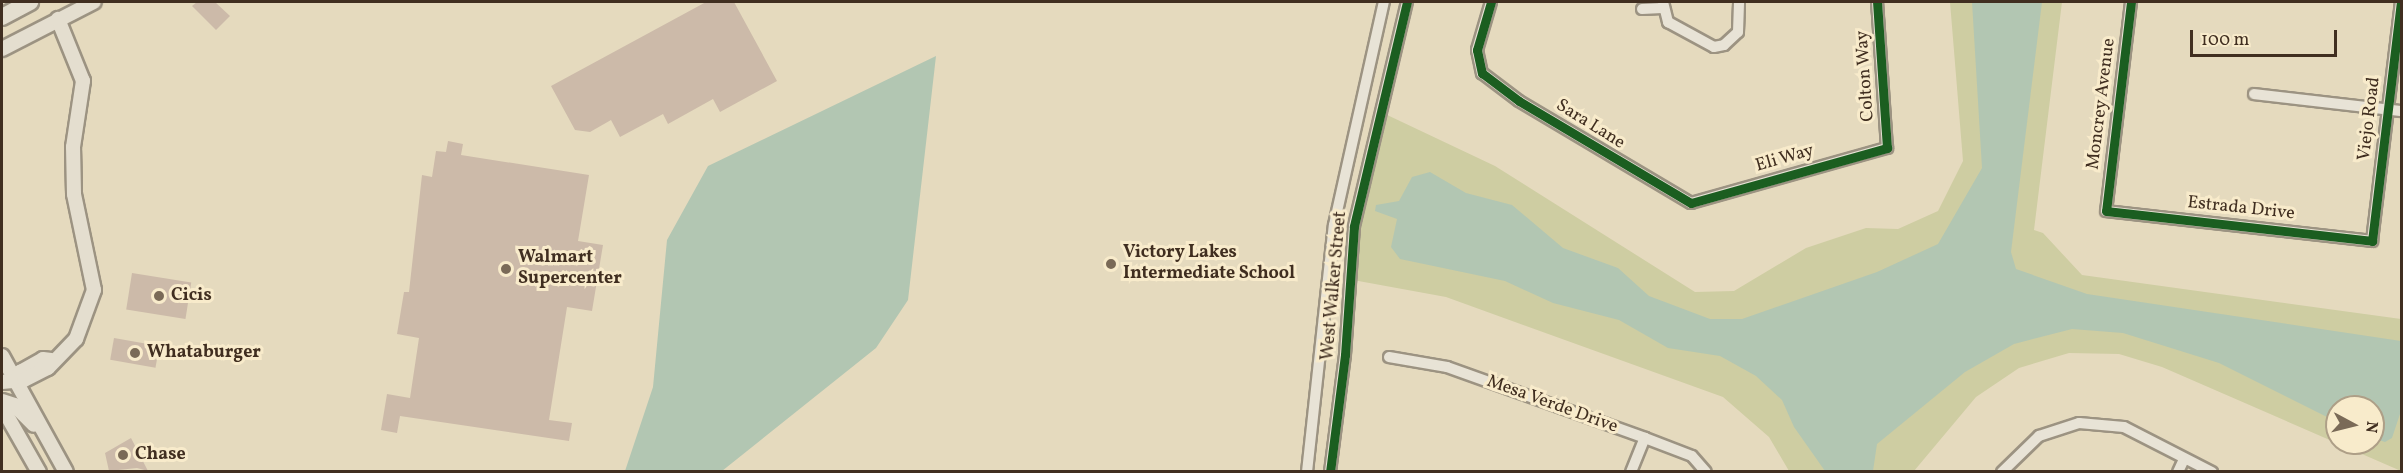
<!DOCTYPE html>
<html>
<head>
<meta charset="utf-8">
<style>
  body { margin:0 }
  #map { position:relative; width:2403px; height:473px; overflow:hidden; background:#e5dabe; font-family:Vollkorn,serif }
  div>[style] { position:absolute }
  .green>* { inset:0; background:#cecda2 }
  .water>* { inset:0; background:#b2c6b2 }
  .building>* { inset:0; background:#ccbaa9; transform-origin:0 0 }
  .roads { filter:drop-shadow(2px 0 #9c9382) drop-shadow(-2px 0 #9c9382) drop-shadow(0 2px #9c9382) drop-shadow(0 -2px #9c9382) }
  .minor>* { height:10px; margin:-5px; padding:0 5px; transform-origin:5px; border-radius:5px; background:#e8e3d6 }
  .major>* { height:14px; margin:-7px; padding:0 7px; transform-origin:7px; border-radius:7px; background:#e4decf }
  .highway>* { height:16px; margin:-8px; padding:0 8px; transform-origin:8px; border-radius:8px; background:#e4decf }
  .cycleway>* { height:9px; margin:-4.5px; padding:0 4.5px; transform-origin:4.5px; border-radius:4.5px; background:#1b5e20 }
  .dots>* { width:16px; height:16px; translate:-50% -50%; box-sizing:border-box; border:3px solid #f8ebcb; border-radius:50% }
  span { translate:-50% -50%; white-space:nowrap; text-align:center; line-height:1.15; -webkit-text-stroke:6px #f8ebcb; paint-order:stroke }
  .street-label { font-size:18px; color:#402e20 }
  .poi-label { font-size:18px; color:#402e20; font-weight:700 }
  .left { translate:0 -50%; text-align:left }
  .frame { position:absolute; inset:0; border:3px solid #402e20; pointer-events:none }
  .north { position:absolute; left:2325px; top:395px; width:60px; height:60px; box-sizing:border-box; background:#f8ebcb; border:2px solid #ae9f87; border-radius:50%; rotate:97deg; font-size:16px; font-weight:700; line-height:24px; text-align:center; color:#402e20 }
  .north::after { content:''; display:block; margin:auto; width:21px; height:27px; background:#7a6a57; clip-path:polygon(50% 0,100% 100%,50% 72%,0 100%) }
  .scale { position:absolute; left:2190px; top:30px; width:147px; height:27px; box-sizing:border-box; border:3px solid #402e20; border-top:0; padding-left:8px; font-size:18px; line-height:21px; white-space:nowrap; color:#402e20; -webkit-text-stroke:4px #f8ebcb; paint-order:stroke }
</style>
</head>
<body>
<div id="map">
  <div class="green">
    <i style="clip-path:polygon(evenodd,1950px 2px,2062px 2px,2034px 230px,2043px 233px,2082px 275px,2401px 319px,2401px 471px,2162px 367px,2119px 354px,2069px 353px,2019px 368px,1976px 397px,1914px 471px,1789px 471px,1769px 437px,1723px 397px,1446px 297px,1353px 280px,1358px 229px,1383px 113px,1495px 166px,1695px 292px,1734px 291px,1806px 248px,1866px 228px,1898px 229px,1938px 211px,1963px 161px,1950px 2px,2337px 407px,2373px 407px,2373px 443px,2337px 443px,2337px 407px)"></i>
  </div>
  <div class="water">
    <i style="clip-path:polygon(1972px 2px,2042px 2px,2011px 252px,2016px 269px,2087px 294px,2401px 341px,2401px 411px,2392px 438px,2385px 442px,2373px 438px,2373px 407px,2337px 407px,2337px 422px,2219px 363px,2123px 333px,2072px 329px,2014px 344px,1965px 372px,1877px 444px,1873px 471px,1825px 471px,1794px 427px,1782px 400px,1756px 376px,1720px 356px,1668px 348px,1619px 320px,1553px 303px,1505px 281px,1400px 259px,1391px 247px,1397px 219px,1375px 211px,1376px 205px,1399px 201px,1412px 177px,1430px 172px,1466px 193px,1512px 205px,1563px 248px,1618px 268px,1649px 296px,1710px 319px,1742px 319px,1877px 272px,1938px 244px,1982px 168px)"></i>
    <i style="clip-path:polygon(936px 56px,908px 300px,876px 348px,722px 471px,625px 471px,653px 387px,667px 240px,708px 166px)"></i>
  </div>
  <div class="building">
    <i style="clip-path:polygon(197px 2px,215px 2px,230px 16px,216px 30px,192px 6px)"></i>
    <i style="clip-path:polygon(706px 2px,734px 2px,777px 81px,720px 112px,713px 99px,668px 124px,663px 114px,620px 137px,611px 120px,590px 132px,575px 130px,551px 86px)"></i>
    <i style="clip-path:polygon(448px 141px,463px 144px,461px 155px,589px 175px,578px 241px,603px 245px,592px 311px,567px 307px,549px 420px,572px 423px,569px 441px,400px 416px,397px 433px,381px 430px,387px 394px,410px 398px,419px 338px,397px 334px,404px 292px,409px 292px,422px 175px,432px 177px,436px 151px,446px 152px)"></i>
    <i style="left:132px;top:273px;width:60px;height:37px;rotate:9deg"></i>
    <i style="left:114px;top:338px;width:46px;height:22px;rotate:10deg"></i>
    <i style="clip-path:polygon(131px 438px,148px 471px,137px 468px,109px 471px,105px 453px)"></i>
  </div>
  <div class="roads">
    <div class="minor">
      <i style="left:1491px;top:2px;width:50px;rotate:106.3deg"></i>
      <i style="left:1477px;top:50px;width:24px;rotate:78deg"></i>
      <i style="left:1482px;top:73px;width:46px;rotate:37.1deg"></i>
      <i style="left:1519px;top:101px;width:200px;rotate:30.7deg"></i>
      <i style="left:1691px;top:203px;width:204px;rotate:-15.7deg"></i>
      <i style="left:1887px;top:148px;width:146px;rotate:-93.9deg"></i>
      <i style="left:1663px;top:2px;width:21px;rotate:76deg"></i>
      <i style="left:1668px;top:22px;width:52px;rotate:28.5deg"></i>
      <i style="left:1714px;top:47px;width:10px;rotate:-11deg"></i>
      <i style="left:1724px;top:45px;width:19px;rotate:-43deg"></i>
      <i style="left:1738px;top:32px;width:30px;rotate:-88deg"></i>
      <i style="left:2131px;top:2px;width:210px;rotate:96.8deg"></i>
      <i style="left:2106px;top:211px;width:268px;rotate:6.4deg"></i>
      <i style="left:2372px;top:241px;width:241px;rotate:-83.1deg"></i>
      <i style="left:1642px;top:9px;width:20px;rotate:-3deg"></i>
      <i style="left:2254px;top:94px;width:149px;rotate:6.6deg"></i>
      <i style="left:1389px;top:357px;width:59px;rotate:9.8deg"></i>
      <i style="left:1447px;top:367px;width:210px;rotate:19.7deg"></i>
      <i style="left:1645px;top:438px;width:50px;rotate:21deg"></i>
      <i style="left:1692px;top:456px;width:21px;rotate:49deg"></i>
      <i style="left:1307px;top:472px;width:248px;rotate:-83.8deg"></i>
      <i style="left:1334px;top:225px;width:229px;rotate:-77.4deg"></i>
      <i style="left:1330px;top:472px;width:118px;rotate:-82.7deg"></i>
      <i style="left:1345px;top:355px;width:129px;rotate:-86deg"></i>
      <i style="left:1354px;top:226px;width:230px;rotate:-76.7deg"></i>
      <i style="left:1631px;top:472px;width:37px;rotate:-68deg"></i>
      <i style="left:2002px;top:472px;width:52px;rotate:-44.2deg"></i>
      <i style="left:2039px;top:436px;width:42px;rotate:-18deg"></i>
      <i style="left:2079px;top:423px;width:45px;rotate:5.1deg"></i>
      <i style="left:2124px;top:427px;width:99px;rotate:27.1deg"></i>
      <i style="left:2178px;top:472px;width:14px;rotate:-65deg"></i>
    </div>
    <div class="major">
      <i style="left:2px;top:49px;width:103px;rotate:-27.1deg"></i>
      <i style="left:2px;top:356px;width:132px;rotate:61.1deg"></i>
      <i style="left:17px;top:379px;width:8px;rotate:-67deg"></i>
      <i style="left:20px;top:372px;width:26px;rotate:-29deg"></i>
      <i style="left:43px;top:359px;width:8px;rotate:7deg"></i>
      <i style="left:2px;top:382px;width:22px;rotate:-5deg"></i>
      <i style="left:24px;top:380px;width:27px;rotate:-27deg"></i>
      <i style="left:48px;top:368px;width:40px;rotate:-46deg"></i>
      <i style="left:76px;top:339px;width:52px;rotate:-69.8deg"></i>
      <i style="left:94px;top:290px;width:98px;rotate:-101.8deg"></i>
      <i style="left:74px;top:194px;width:47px;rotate:-91.2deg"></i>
      <i style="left:73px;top:147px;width:67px;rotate:-81.4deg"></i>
      <i style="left:83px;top:81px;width:67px;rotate:-112deg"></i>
      <i style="left:2px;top:401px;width:13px;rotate:18deg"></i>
      <i style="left:14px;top:405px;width:28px;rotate:45deg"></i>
      <i style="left:2px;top:407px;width:75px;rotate:60.4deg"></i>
    </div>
    <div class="highway">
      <i style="left:2px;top:17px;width:32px;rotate:-28deg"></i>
    </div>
  </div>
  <div class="cycleway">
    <i style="left:1491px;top:2px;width:50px;rotate:106.3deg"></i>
    <i style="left:1477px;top:50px;width:24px;rotate:78deg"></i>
    <i style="left:1482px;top:73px;width:46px;rotate:37.1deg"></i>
    <i style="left:1519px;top:101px;width:200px;rotate:30.7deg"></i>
    <i style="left:1691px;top:203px;width:204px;rotate:-15.7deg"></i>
    <i style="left:1887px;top:148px;width:146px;rotate:-93.9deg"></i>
    <i style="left:2131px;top:2px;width:210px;rotate:96.8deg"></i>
    <i style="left:2106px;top:211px;width:268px;rotate:6.4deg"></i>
    <i style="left:2372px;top:241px;width:241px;rotate:-83.1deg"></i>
    <i style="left:1330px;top:472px;width:118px;rotate:-82.7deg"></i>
    <i style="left:1345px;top:355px;width:129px;rotate:-86deg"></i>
    <i style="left:1354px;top:226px;width:230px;rotate:-76.7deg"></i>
  </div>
  <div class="dots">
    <i style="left:1111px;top:264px;background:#7a6a57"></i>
    <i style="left:506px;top:269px;background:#7a6a57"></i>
    <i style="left:159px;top:296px;background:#7a6a57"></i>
    <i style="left:135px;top:353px;background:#7a6a57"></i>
    <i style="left:123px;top:455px;background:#7a6a57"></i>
  </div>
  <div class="street-label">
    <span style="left:1866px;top:76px;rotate:-94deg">Colton Way</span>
    <span style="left:2102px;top:104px;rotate:-83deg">Moncrey Avenue</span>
    <span style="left:2370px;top:119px;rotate:-83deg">Viejo Road</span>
    <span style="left:1590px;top:125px;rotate:32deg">Sara Lane</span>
    <span style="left:1785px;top:159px;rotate:-16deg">Eli Way</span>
    <span style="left:2241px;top:209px;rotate:6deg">Estrada Drive</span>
    <span style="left:1335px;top:286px;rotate:-85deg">West Walker Street</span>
    <span style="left:1552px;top:405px;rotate:20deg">Mesa Verde Drive</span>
  </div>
  <div class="poi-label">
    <span class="left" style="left:1123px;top:264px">Victory Lakes<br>Intermediate School</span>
    <span class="left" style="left:518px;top:269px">Walmart<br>Supercenter</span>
    <span class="left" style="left:171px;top:296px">Cicis</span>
    <span class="left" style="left:147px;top:353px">Whataburger</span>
    <span class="left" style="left:135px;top:455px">Chase</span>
  </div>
  <div class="frame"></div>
  <div class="north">N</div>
  <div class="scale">100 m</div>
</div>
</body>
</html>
